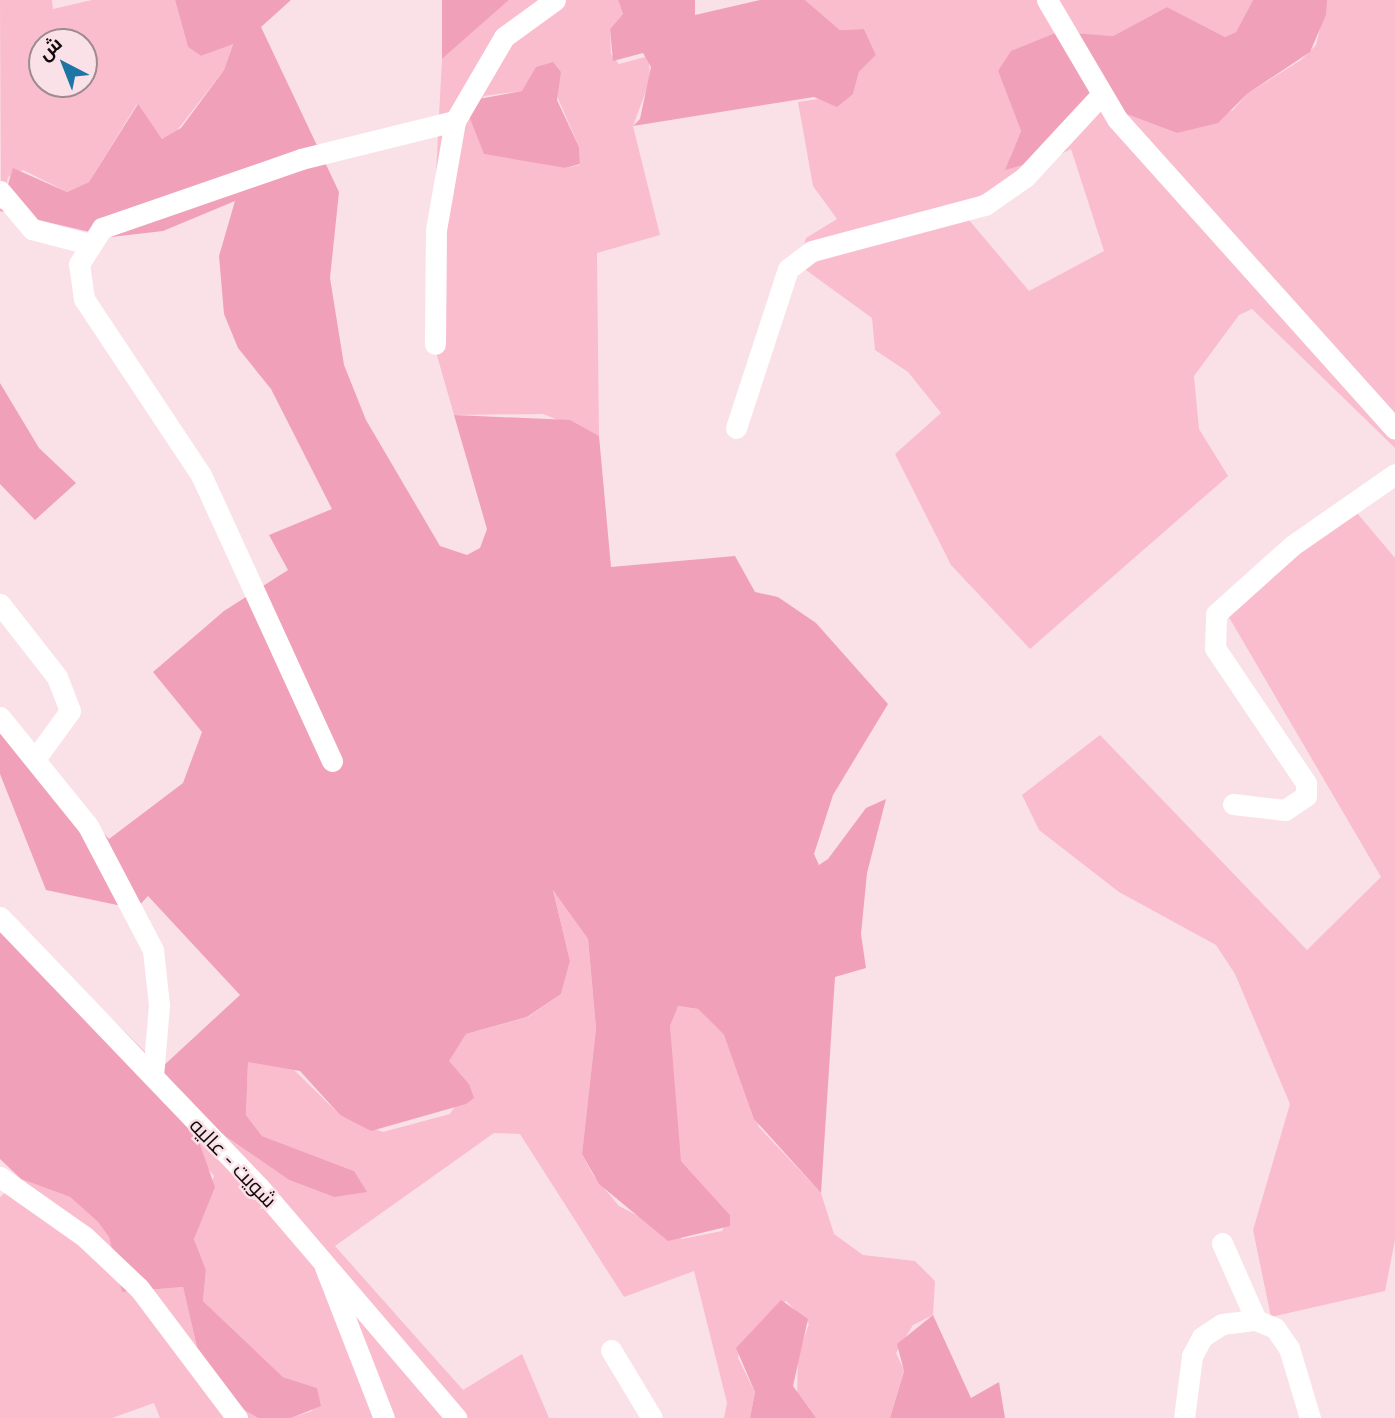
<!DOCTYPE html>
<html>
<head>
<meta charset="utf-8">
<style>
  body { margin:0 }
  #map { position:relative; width:1395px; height:1418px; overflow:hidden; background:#fae1e8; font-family:"Nunito Sans",Cairo,sans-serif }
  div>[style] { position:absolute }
  .green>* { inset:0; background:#fabdce }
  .forest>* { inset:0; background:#f1a0b9 }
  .minor>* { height:21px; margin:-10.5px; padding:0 10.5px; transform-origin:10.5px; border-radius:10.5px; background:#fff }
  span { translate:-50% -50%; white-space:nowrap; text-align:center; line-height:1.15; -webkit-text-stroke:5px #fae1e8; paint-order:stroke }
  .street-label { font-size:21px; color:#120a0d }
  .north { position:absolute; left:28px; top:28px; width:70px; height:70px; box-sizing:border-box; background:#fae1e8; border:2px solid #9d8b90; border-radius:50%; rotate:318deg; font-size:19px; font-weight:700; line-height:28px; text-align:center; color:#120a0d }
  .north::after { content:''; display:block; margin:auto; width:24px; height:32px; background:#1c75a4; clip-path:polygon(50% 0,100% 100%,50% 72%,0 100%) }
</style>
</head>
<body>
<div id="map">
  <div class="green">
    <i style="clip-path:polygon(evenodd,0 0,52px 0,53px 9px,92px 0,175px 0,188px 47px,201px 56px,233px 43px,224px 70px,172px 137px,162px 139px,137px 104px,89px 182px,67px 192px,23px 170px,8px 177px,1px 210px,0 0,42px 42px,84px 42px,84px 84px,42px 84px,42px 42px)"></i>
    <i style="clip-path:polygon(evenodd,509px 0,618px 0,623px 14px,610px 29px,611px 54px,619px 64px,649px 56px,650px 80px,633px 126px,660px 235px,597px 253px,599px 436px,543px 414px,454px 415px,428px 324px,442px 59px,509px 0,561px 72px,554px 89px,579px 147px,580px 165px,565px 168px,485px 154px,470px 118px,484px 96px,522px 91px,534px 78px,561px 72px)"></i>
    <i style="clip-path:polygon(evenodd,805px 0,1253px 0,1236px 32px,1225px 37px,1167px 7px,1113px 36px,1058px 33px,1041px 40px,998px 71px,1021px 131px,1010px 157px,1099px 110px,1121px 112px,1177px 133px,1233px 110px,1247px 94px,1301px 60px,1316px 45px,1327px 0,1395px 0,1395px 448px,1252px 309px,1239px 315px,1194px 376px,1199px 429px,1228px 476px,1030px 649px,951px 565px,895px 454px,941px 413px,908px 372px,875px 350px,872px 318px,799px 265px,806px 238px,837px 219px,813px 186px,798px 102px,853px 94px,859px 72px,876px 55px,864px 29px,840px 30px,805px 0,1071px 149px,1104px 251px,1029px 291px,958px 207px,1071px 149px)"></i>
    <i style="clip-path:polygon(1347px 501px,1395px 558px,1395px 1240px,1385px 1291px,1271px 1317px,1253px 1230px,1290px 1104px,1235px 974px,1216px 945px,1119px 892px,1039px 830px,1022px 795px,1100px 735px,1307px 950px,1381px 877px,1220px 602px)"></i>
    <i style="clip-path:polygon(553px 889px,588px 939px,596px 1028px,582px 1154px,593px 1175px,619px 1206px,682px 1239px,722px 1231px,730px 1215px,681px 1161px,673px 1123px,670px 1026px,677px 1006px,698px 1009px,724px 1035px,759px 1127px,821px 1193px,834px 1234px,863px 1255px,915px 1261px,935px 1281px,933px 1315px,913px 1325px,896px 1353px,904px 1370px,890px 1418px,816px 1418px,797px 1399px,798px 1354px,809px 1324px,786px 1301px,740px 1345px,738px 1358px,755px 1392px,750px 1418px,724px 1418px,727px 1403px,694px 1271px,624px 1297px,520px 1134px,494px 1133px,335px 1246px,463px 1390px,522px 1354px,549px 1418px,291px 1418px,312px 1411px,317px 1388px,283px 1377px,203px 1301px,206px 1270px,194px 1239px,214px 1176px,202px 1161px,194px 1128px,218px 1131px,289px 1180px,334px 1197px,354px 1171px,262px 1136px,246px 1115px,248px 1062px,288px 1064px,340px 1115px,383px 1132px,450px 1114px,469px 1084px,448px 1061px,466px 1034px,528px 1017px,561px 994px,570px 961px)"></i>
    <i style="clip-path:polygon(21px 1179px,70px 1197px,98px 1222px,109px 1237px,122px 1292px,183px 1287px,199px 1356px,239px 1406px,258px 1418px,160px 1418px,154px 1403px,112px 1418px,0 1418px,0 1197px)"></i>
  </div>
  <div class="forest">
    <i style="clip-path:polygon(175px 0,291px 0,261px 27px,339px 192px,330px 278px,344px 365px,366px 420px,440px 546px,467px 555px,480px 548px,487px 529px,454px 415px,570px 420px,599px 436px,611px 567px,735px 556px,755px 592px,778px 597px,816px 623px,888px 704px,833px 795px,814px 854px,819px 865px,828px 859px,866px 808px,886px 799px,867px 873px,861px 934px,866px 968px,835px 977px,821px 1193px,754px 1119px,724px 1035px,698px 1009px,678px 1006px,670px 1026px,681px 1161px,730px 1215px,730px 1226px,668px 1241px,599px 1184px,582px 1154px,596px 1028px,588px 939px,553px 890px,570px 961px,561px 994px,527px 1017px,466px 1034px,449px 1061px,469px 1084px,474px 1098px,466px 1104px,371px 1131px,340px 1115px,300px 1071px,248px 1062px,246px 1115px,262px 1136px,354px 1171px,367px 1192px,334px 1197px,289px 1180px,218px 1131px,194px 1128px,215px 1187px,194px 1239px,206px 1270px,203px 1301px,283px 1377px,317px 1388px,321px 1406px,291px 1418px,258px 1418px,239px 1407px,199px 1356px,183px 1287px,122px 1292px,109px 1237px,98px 1222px,70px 1197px,21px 1179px,0 1159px,0 907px,161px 1068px,240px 995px,148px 896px,136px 909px,46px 890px,0 774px,0 720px,109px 839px,183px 783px,202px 732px,153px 672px,224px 611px,288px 570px,269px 535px,332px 509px,271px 389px,238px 348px,224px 314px,219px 256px,235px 201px,163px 231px,111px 237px,0 211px,13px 168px,67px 192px,89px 182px,138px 104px,162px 139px,181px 128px,224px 70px,233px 44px,201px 56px,188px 47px)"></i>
    <i style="clip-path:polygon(442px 0,509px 0,442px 59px)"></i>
    <i style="clip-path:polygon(618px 0,695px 0,695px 15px,760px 0,805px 0,840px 30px,864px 29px,876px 55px,859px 72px,853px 94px,837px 107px,814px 97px,633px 126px,640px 119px,651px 67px,643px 53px,613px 61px,610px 29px,623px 14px)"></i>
    <i style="clip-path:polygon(1253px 0,1327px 0,1326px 15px,1310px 52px,1247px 94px,1218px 123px,1177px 133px,1121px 112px,1099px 110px,1026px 164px,1005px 170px,1021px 131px,998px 71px,1011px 51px,1058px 32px,1113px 36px,1167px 7px,1225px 37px,1236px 32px)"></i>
    <i style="clip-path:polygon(553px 62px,561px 72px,557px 100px,579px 147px,580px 164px,565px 168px,484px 154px,467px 111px,473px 100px,522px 91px,536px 67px)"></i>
    <i style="clip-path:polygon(0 383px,39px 448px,76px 483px,35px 520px,0 484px)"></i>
    <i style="clip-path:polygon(781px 1300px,808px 1319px,793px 1386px,816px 1418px,750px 1418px,755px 1392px,736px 1348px)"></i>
    <i style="clip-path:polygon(933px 1315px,971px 1398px,999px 1382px,1005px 1418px,890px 1418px,904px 1371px,897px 1344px)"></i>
  </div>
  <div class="minor">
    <i style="left:1047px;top:0;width:138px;rotate:59.5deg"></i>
    <i style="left:1117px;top:119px;width:416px;rotate:48.1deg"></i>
    <i style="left:0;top:191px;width:50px;rotate:49.9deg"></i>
    <i style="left:32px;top:229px;width:59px;rotate:14.7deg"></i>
    <i style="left:435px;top:344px;width:114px;rotate:-89.5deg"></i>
    <i style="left:436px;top:230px;width:111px;rotate:-80.1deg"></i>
    <i style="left:455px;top:121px;width:97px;rotate:-59.7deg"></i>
    <i style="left:504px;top:37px;width:63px;rotate:-36deg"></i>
    <i style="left:736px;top:428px;width:167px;rotate:-71.9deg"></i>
    <i style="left:788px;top:269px;width:30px;rotate:-37deg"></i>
    <i style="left:812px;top:251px;width:179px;rotate:-14.9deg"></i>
    <i style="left:985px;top:205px;width:49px;rotate:-35deg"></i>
    <i style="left:1025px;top:177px;width:109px;rotate:-47.2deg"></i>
    <i style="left:0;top:604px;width:93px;rotate:52deg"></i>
    <i style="left:57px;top:677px;width:36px;rotate:69deg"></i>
    <i style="left:70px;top:711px;width:59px;rotate:126.1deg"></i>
    <i style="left:0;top:717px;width:140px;rotate:51.1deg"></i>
    <i style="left:88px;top:826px;width:140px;rotate:62.3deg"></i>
    <i style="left:153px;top:950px;width:55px;rotate:83.8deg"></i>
    <i style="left:159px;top:1005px;width:71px;rotate:94.8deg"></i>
    <i style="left:332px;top:761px;width:315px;rotate:-114.6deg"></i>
    <i style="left:201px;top:475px;width:211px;rotate:-123.6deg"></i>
    <i style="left:84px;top:299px;width:35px;rotate:-98deg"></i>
    <i style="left:79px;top:264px;width:43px;rotate:-57.4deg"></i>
    <i style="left:102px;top:228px;width:211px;rotate:-19.1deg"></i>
    <i style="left:301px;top:159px;width:159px;rotate:-13.9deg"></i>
    <i style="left:1233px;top:804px;width:52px;rotate:6.6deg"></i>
    <i style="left:1285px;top:810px;width:25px;rotate:-34deg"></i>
    <i style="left:1306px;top:796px;width:13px;rotate:-90deg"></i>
    <i style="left:1306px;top:783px;width:163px;rotate:-124deg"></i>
    <i style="left:1215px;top:648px;width:34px;rotate:-88deg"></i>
    <i style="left:1216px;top:614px;width:103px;rotate:-41.9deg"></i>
    <i style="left:1293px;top:545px;width:124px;rotate:-34.8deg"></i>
    <i style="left:0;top:917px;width:374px;rotate:46.2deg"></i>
    <i style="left:259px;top:1187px;width:304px;rotate:49.5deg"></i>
    <i style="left:0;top:1177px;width:104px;rotate:35.2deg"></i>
    <i style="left:85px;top:1237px;width:74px;rotate:43.4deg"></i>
    <i style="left:139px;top:1288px;width:163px;rotate:53deg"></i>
    <i style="left:1222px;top:1243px;width:84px;rotate:66.2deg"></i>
    <i style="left:325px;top:1267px;width:162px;rotate:68.7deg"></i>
    <i style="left:611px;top:1350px;width:79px;rotate:58.9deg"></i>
    <i style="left:1184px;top:1418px;width:63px;rotate:-82.6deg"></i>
    <i style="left:1192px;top:1356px;width:21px;rotate:-62deg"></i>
    <i style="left:1202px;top:1337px;width:24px;rotate:-33deg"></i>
    <i style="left:1222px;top:1324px;width:34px;rotate:-7deg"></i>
    <i style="left:1256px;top:1320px;width:21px;rotate:23deg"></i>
    <i style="left:1275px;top:1328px;width:24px;rotate:55deg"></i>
    <i style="left:1289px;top:1348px;width:73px;rotate:73.3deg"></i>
  </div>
  <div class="street-label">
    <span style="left:233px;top:1163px;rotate:46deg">شويت - عاليه</span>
  </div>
  <div class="north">ش</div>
</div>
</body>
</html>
